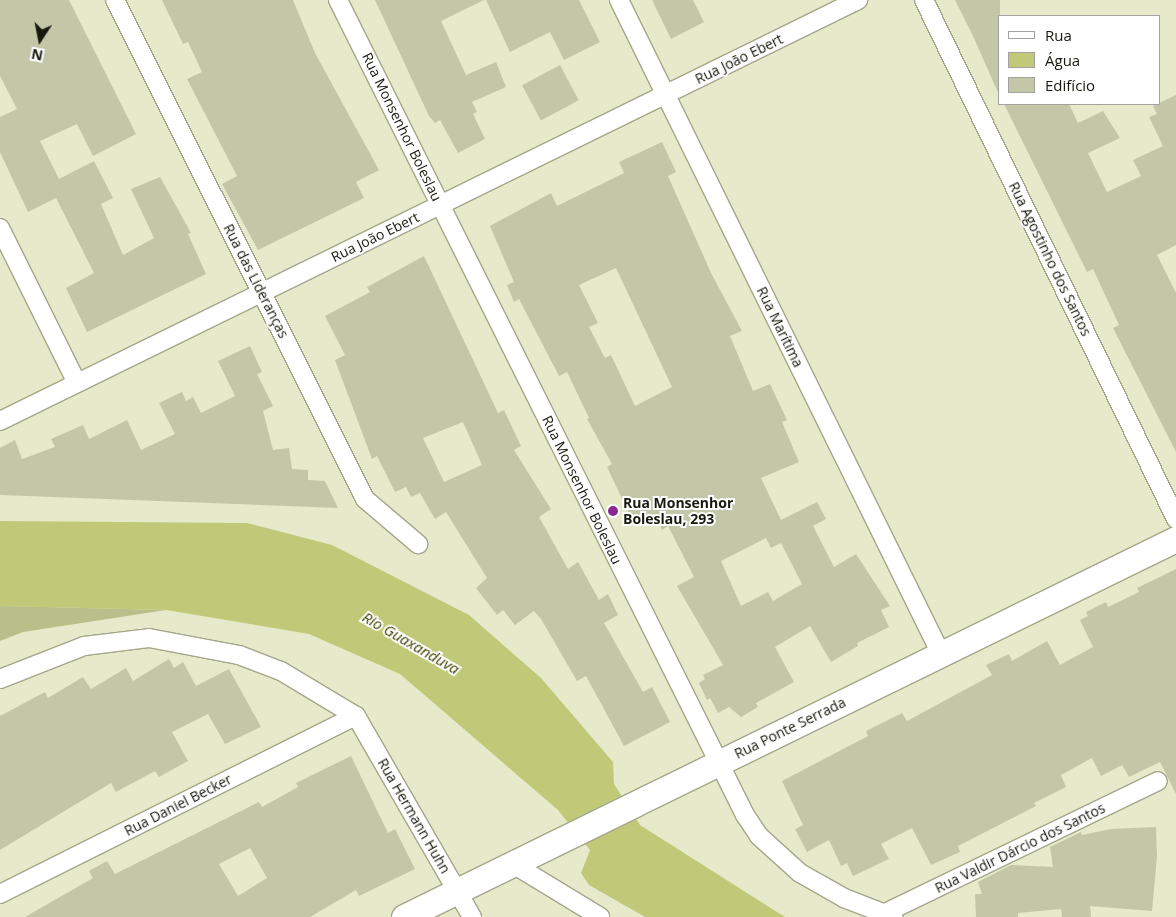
<!DOCTYPE html>
<html>
<head>
<meta charset="utf-8">
<style>
  body { margin:0 }
  #map { position:relative; width:1176px; height:917px; overflow:hidden; background:#e6eaca; font-family:"Open Sans",sans-serif }
  div>[style] { position:absolute }
  .green>* { inset:0; background:#b9bf8a }
  .water>* { inset:0; background:#c1c978 }
  .building>* { inset:0; background:#c3c7a8; transform-origin:0 0 }
  .roads { filter:drop-shadow(1px 0 #a3a789) drop-shadow(-1px 0 #a3a789) drop-shadow(0 1px #a3a789) drop-shadow(0 -1px #a3a789) }
  .street>* { height:18px; margin:-9px; padding:0 9px; transform-origin:9px; border-radius:9px; background:#fff }
  .secondary>* { height:25px; margin:-12.5px; padding:0 12.5px; transform-origin:12.5px; border-radius:12.5px; background:#fff }
  .dots>* { width:14px; height:14px; translate:-50% -50%; box-sizing:border-box; border:2px solid #fff; border-radius:50% }
  span { translate:-50% -50%; white-space:nowrap; text-align:center; line-height:1.15; -webkit-text-stroke:4px #fff; paint-order:stroke }
  .street-label { font-size:14px; color:#17190d }
  .poi-label { font-size:14px; color:#17190d; font-weight:700 }
  .left { translate:0 -50%; text-align:left }
  .water-label { font-size:15px; color:#3f4201; font-style:italic }
  .legend { position:absolute; left:998px; top:15px; width:162px; height:90px; box-sizing:border-box; background:#fff; border:1px solid #a2a39e; margin:0; padding:6px 9px; list-style:none; font-size:15px; color:#17190d }
  .legend li { display:flex; align-items:center; gap:10px; height:25px }
  .legend b { width:25px; border:1px solid #a2a39e }
  .north { position:absolute; left:15px; top:15px; width:50px; height:50px; -webkit-text-stroke:4px #fff; paint-order:stroke; rotate:191deg; font-size:14px; font-weight:700; line-height:20px; text-align:center; color:#17190d }
  .north::after { content:''; display:block; margin:auto; width:18px; height:22px; background:#17190d; clip-path:polygon(50% 0,100% 100%,50% 72%,0 100%) }
</style>
</head>
<body>
<div id="map">
  <div class="green">
    <i style="clip-path:polygon(0 606px,6px 606px,166px 610px,23px 632px,0 641px)"></i>
  </div>
  <div class="water">
    <i style="clip-path:polygon(0 521px,247px 523px,332px 545px,469px 615px,541px 678px,613px 762px,614px 784px,640px 825px,785px 917px,645px 917px,589px 885px,581px 873px,590px 850px,558px 810px,400px 674px,309px 634px,166px 610px,0 606px)"></i>
  </div>
  <div class="building">
    <i style="clip-path:polygon(0 0,69px 0,136px 134px,93px 156px,77px 124px,40px 141px,59px 179px,94px 161px,113px 198px,101px 204px,123px 255px,154px 238px,131px 189px,160px 177px,191px 233px,188px 234px,206px 274px,87px 332px,66px 288px,94px 273px,56px 198px,28px 212px,0 152px,0 117px,17px 109px,0 76px)"></i>
    <i style="clip-path:polygon(162px 0,293px 0,315px 53px,379px 170px,356px 182px,364px 198px,258px 250px,222px 184px,237px 176px,187px 79px,202px 72px,188px 42px,183px 44px)"></i>
    <i style="clip-path:polygon(375px 0,484px 0,441px 21px,466px 75px,496px 62px,506px 87px,472px 102px,477px 112px,473px 114px,485px 139px,458px 153px,440px 120px,435px 123px,429px 116px)"></i>
    <i style="clip-path:polygon(486px 0,579px 0,600px 42px,564px 60px,550px 32px,510px 52px)"></i>
    <i style="clip-path:polygon(652px 0,693px 0,704px 22px,671px 39px)"></i>
    <i style="clip-path:polygon(955px 0,1000px 0,1000px 97px,973px 36px)"></i>
    <i style="left:560px;top:65px;width:40px;height:43px;rotate:62deg"></i>
    <i style="clip-path:polygon(1176px 95px,1176px 245px,1157px 255px,1176px 293px,1176px 452px,1113px 328px,1119px 325px,1093px 269px,1087px 272px,1004px 104px,1069px 104px,1078px 123px,1103px 111px,1120px 138px,1088px 153px,1107px 192px,1141px 176px,1133px 160px,1163px 146px,1149px 117px,1157px 114px,1153px 106px)"></i>
    <i style="clip-path:polygon(evenodd,662px 142px,676px 172px,668px 176px,711px 273px,742px 331px,730px 336px,753px 391px,770px 384px,787px 420px,782px 422px,799px 462px,761px 478px,781px 520px,817px 502px,826px 519px,813px 526px,834px 567px,856px 554px,890px 606px,881px 610px,889px 627px,857px 643px,858px 646px,831px 662px,810px 626px,775px 647px,794px 682px,756px 703px,758px 707px,741px 717px,729px 707px,718px 713px,710px 698px,707px 700px,699px 683px,705px 679px,703px 675px,723px 665px,677px 586px,694px 577px,668px 526px,662px 530px,654px 514px,634px 524px,607px 467px,612px 464px,587px 419px,589px 418px,567px 372px,559px 376px,519px 299px,514px 302px,507px 285px,514px 282px,490px 226px,551px 193px,557px 206px,624px 173px,619px 162px,662px 142px,616px 268px,672px 387px,635px 406px,611px 355px,605px 358px,589px 327px,598px 323px,579px 285px,616px 268px,662px 142px,766px 538px,771px 548px,781px 543px,802px 584px,773px 601px,768px 592px,741px 606px,721px 561px,766px 538px)"></i>
    <i style="clip-path:polygon(evenodd,424px 256px,498px 413px,504px 410px,521px 446px,514px 450px,551px 509px,539px 517px,568px 569px,578px 562px,599px 600px,608px 594px,618px 615px,604px 623px,643px 692px,652px 687px,670px 722px,624px 746px,586px 676px,577px 681px,541px 619px,534px 611px,515px 625px,503px 610px,497px 615px,476px 588px,487px 578px,446px 512px,435px 519px,420px 493px,411px 497px,406px 487px,395px 492px,377px 456px,372px 459px,335px 360px,345px 355px,325px 316px,370px 292px,367px 287px,424px 256px,463px 422px,482px 465px,444px 482px,423px 438px,463px 422px)"></i>
    <i style="clip-path:polygon(250px 346px,262px 372px,257px 374px,273px 406px,263px 411px,273px 450px,289px 448px,292px 469px,308px 470px,308px 480px,325px 481px,338px 508px,0 495px,0 448px,15px 440px,22px 459px,55px 447px,51px 439px,83px 425px,89px 439px,127px 420px,141px 450px,175px 434px,159px 403px,182px 392px,186px 401px,193px 397px,201px 413px,235px 396px,218px 361px)"></i>
    <i style="clip-path:polygon(1176px 569px,1176px 794px,1160px 762px,1129px 777px,1122px 765px,1101px 776px,1092px 758px,1061px 775px,1066px 787px,1034px 803px,1036px 806px,958px 846px,960px 852px,931px 865px,912px 828px,881px 844px,889px 859px,853px 876px,847px 863px,841px 866px,829px 840px,807px 852px,795px 829px,803px 825px,782px 781px,868px 736px,866px 731px,902px 713px,907px 721px,992px 675px,986px 665px,1009px 654px,1012px 661px,1047px 641px,1060px 665px,1093px 647px,1080px 620px,1088px 616px,1086px 612px,1106px 602px,1108px 607px,1139px 592px,1137px 588px)"></i>
    <i style="clip-path:polygon(169px 659px,174px 668px,183px 662px,196px 686px,229px 669px,261px 727px,225px 744px,208px 714px,172px 732px,188px 761px,159px 777px,155px 771px,116px 792px,111px 783px,0 850px,0 716px,45px 692px,48px 698px,83px 677px,91px 689px,126px 668px,133px 681px)"></i>
    <i style="clip-path:polygon(evenodd,351px 756px,388px 833px,395px 829px,415px 869px,359px 896px,356px 890px,310px 917px,25px 917px,93px 878px,89px 871px,107px 861px,115px 874px,259px 802px,262px 807px,298px 787px,296px 783px,351px 756px,250px 848px,267px 878px,238px 896px,219px 864px,250px 848px)"></i>
    <i style="clip-path:polygon(1156px 827px,1157px 856px,1152px 911px,1090px 906px,1091px 917px,1062px 917px,1061px 909px,1018px 913px,1018px 917px,976px 917px,975px 894px,982px 894px,978px 882px,1011px 865px,1053px 867px,1050px 847px,1081px 832px,1082px 835px,1111px 829px)"></i>
  </div>
  <div class="roads">
    <div class="street">
      <i style="left:115px;top:0;width:558px;rotate:63.39deg"></i>
      <i style="left:365px;top:499px;width:70px;rotate:40.3deg"></i>
      <i style="left:338px;top:0;width:911px;rotate:63.46deg"></i>
      <i style="left:745px;top:815px;width:25px;rotate:56deg"></i>
      <i style="left:759px;top:836px;width:55px;rotate:42.1deg"></i>
      <i style="left:800px;top:873px;width:51px;rotate:29.6deg"></i>
      <i style="left:844px;top:898px;width:53px;rotate:21.2deg"></i>
      <i style="left:619px;top:0;width:729px;rotate:63.79deg"></i>
      <i style="left:924px;top:0;width:577px;rotate:64.1deg"></i>
      <i style="left:0;top:228px;width:173px;rotate:63.6deg"></i>
      <i style="left:0;top:421px;width:956px;rotate:-26.14deg"></i>
      <i style="left:0;top:679px;width:90px;rotate:-21.4deg"></i>
      <i style="left:84px;top:646px;width:65px;rotate:-7deg"></i>
      <i style="left:149px;top:638px;width:92px;rotate:10.7deg"></i>
      <i style="left:239px;top:655px;width:45px;rotate:20.9deg"></i>
      <i style="left:281px;top:671px;width:87px;rotate:31deg"></i>
      <i style="left:356px;top:716px;width:232px;rotate:60deg"></i>
      <i style="left:513px;top:864px;width:102px;rotate:31.3deg"></i>
      <i style="left:0;top:894px;width:398px;rotate:-26.6deg"></i>
      <i style="left:883px;top:914px;width:305px;rotate:-25.8deg"></i>
    </div>
    <div class="secondary">
      <i style="left:404px;top:917px;width:860px;rotate:-26.09deg"></i>
    </div>
  </div>
  <div class="dots">
    <i style="left:613px;top:511px;background:#872993"></i>
  </div>
  <div class="street-label">
    <span style="left:739px;top:59px;rotate:-26deg">Rua João Ebert</span>
    <span style="left:402px;top:127px;rotate:64deg">Rua Monsenhor Boleslau</span>
    <span style="left:375px;top:237px;rotate:-26deg">Rua João Ebert</span>
    <span style="left:1050px;top:259px;rotate:64deg">Rua Agostinho dos Santos</span>
    <span style="left:256px;top:281px;rotate:63deg">Rua das Lideranças</span>
    <span style="left:780px;top:327px;rotate:64deg">Rua Marítima</span>
    <span style="left:582px;top:490px;rotate:64deg">Rua Monsenhor Boleslau</span>
    <span style="left:790px;top:728px;rotate:-26deg">Rua Ponte Serrada</span>
    <span style="left:178px;top:805px;rotate:-27deg">Rua Daniel Becker</span>
    <span style="left:414px;top:816px;rotate:60deg">Rua Hermann Huhn</span>
    <span style="left:1020px;top:848px;rotate:-26deg">Rua Valdir Dárcio dos Santos</span>
  </div>
  <div class="poi-label">
    <span class="left" style="left:623px;top:511px">Rua Monsenhor<br>Boleslau, 293</span>
  </div>
  <div class="water-label">
    <span style="left:411px;top:643px;rotate:30deg">Rio Guaxanduva</span>
  </div>
  <ul class="legend">
  <li><b style="height:6px;background:#fff"></b>Rua</li>
  <li><b style="height:14px;background:#c1c978"></b>Água</li>
  <li><b style="height:14px;background:#c3c7a8"></b>Edifício</li>
  </ul>
  <div class="north">N</div>
</div>
</body>
</html>
